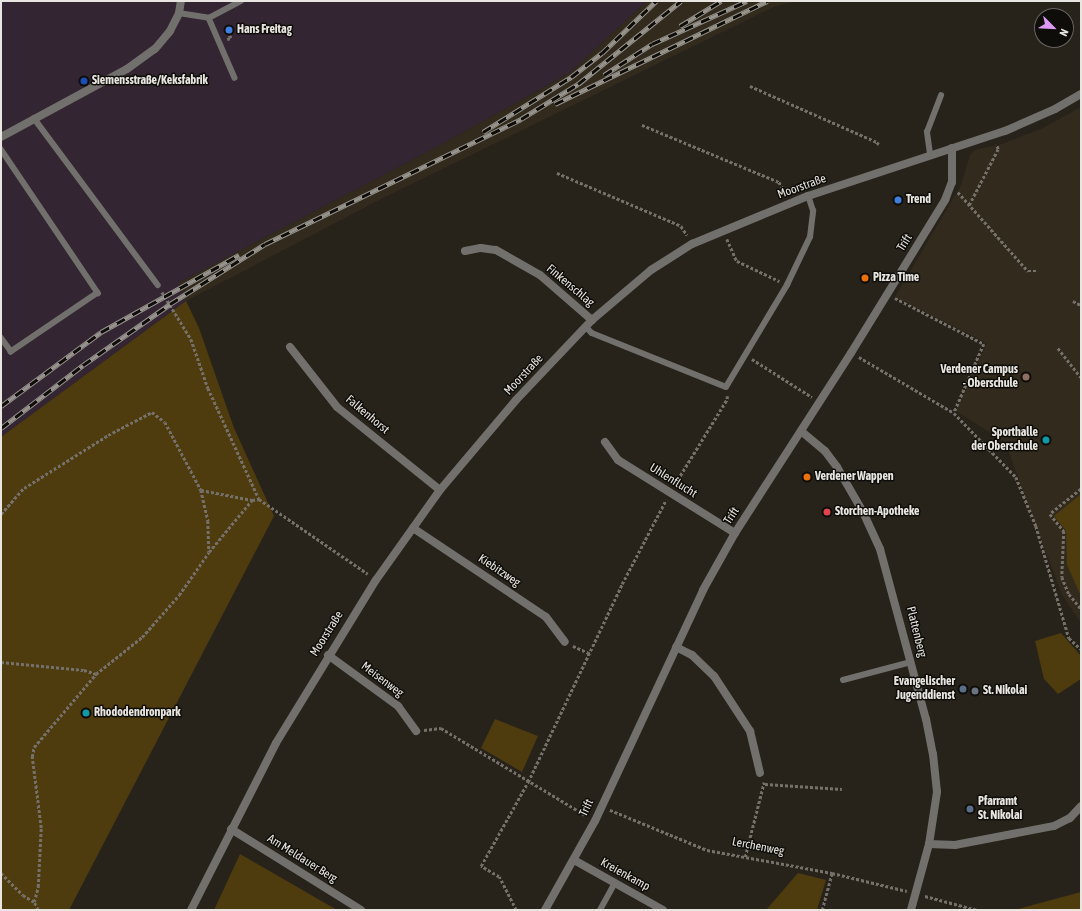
<!DOCTYPE html>
<html>
<head>
<meta charset="utf-8">
<style>
  body { margin:0 }
  #map { position:relative; width:1082px; height:911px; overflow:hidden; background:#27231b; font-family:"Asap Condensed",sans-serif }
  div>[style] { position:absolute }
  .built>* { inset:0; background:#312a1d }
  .industrial>* { inset:0; background:#342532 }
  .green>* { inset:0; background:#4e3b0e }
  .path>* { height:2.5px; margin-top:-1.25px; transform-origin:0; background:repeating-linear-gradient(90deg,#75716a 0 3px,transparent 0 5px) }
  .lane>* { height:5.5px; margin:-2.75px; padding:0 2.75px; transform-origin:2.75px; border-radius:2.75px; background:#72706c }
  .street>* { height:8px; margin:-4px; padding:0 4px; transform-origin:4px; border-radius:4px; background:#72706c }
  .rail>* { height:4.5px; margin-top:-2.25px; transform-origin:0; background:repeating-linear-gradient(90deg,#0e0d09 0 9px,#97938d 0 18px); box-sizing:border-box; border-block:1px solid #97938d }
  .dots>* { width:11px; height:11px; translate:-50% -50%; box-sizing:border-box; border:2px solid #0e0d09; border-radius:50% }
  span { translate:-50% -50%; white-space:nowrap; text-align:center; line-height:1.15; -webkit-text-stroke:3px #0e0d09; paint-order:stroke }
  .poi-label { font-size:12px; color:#e9e6e1; font-weight:700 }
  .left { translate:0 -50%; text-align:left }
  .right { translate:-100% -50%; text-align:right }
  .street-label { font-size:12px; color:#e9e6e1 }
  .frame { position:absolute; inset:0; border:2px solid #e9e6e1; pointer-events:none }
  .north { position:absolute; left:1034px; top:8px; width:40px; height:40px; box-sizing:border-box; background:#0e0d09; border:1px solid #66645f; border-radius:50%; rotate:114deg; font-size:11px; font-weight:700; line-height:16px; text-align:center; color:#e9e6e1 }
  .north::after { content:''; display:block; margin:auto; width:14px; height:18px; background:#db99f5; clip-path:polygon(50% 0,100% 100%,50% 72%,0 100%) }
</style>
</head>
<body>
<div id="map">
  <div class="built">
    <i style="clip-path:polygon(647px 1px,798px 1px,776px 6px,381px 199px,186px 301px,178px 283px,444px 143px,569px 73px)"></i>
    <i style="clip-path:polygon(1081px 107px,1081px 623px,1062px 595px,1005px 442px,956px 411px,987px 343px,895px 297px,961px 185px,970px 155px,976px 149px,999px 145px,1043px 128px)"></i>
  </div>
  <div class="industrial">
    <i style="clip-path:polygon(1px 1px,647px 1px,569px 73px,444px 143px,178px 283px,186px 301px,1px 437px)"></i>
  </div>
  <div class="green">
    <i style="clip-path:polygon(186px 301px,199px 328px,234px 428px,274px 516px,69px 910px,1px 910px,1px 437px)"></i>
    <i style="clip-path:polygon(1081px 494px,1081px 596px,1067px 565px,1066px 531px,1054px 516px)"></i>
    <i style="clip-path:polygon(1061px 633px,1081px 656px,1081px 679px,1058px 694px,1044px 679px,1035px 641px)"></i>
    <i style="clip-path:polygon(495px 719px,538px 736px,522px 772px,481px 748px)"></i>
    <i style="clip-path:polygon(240px 854px,337px 910px,214px 910px)"></i>
    <i style="clip-path:polygon(798px 873px,826px 880px,817px 910px,766px 910px)"></i>
    <i style="clip-path:polygon(1081px 892px,1081px 910px,1014px 910px)"></i>
  </div>
  <div class="path">
    <i style="left:227px;top:39px;width:4px;rotate:-14deg"></i>
    <i style="left:231px;top:38px;width:4px;rotate:-124deg"></i>
    <i style="left:750px;top:86px;width:139px;rotate:23.8deg"></i>
    <i style="left:877px;top:142px;width:5px;rotate:53deg"></i>
    <i style="left:642px;top:125px;width:148px;rotate:22.6deg"></i>
    <i style="left:779px;top:182px;width:9px;rotate:58deg"></i>
    <i style="left:557px;top:173px;width:135px;rotate:23.1deg"></i>
    <i style="left:681px;top:226px;width:11px;rotate:56deg"></i>
    <i style="left:958px;top:192px;width:106px;rotate:48.5deg"></i>
    <i style="left:1028px;top:271px;width:8px"></i>
    <i style="left:969px;top:205px;width:63px;rotate:-62.6deg"></i>
    <i style="left:998px;top:149px;width:5px;rotate:-112deg"></i>
    <i style="left:727px;top:239px;width:24px;rotate:66deg"></i>
    <i style="left:737px;top:261px;width:47px;rotate:25.5deg"></i>
    <i style="left:162px;top:292px;width:55px;rotate:58.3deg"></i>
    <i style="left:191px;top:339px;width:52px;rotate:70.9deg"></i>
    <i style="left:208px;top:388px;width:122px;rotate:65.3deg"></i>
    <i style="left:259px;top:499px;width:132px;rotate:34.5deg"></i>
    <i style="left:895px;top:298px;width:100px;rotate:27.3deg"></i>
    <i style="left:984px;top:344px;width:75px;rotate:113.5deg"></i>
    <i style="left:1073px;top:301px;width:9px;rotate:27deg"></i>
    <i style="left:1058px;top:348px;width:37px;rotate:52deg"></i>
    <i style="left:859px;top:357px;width:110px;rotate:30.5deg"></i>
    <i style="left:954px;top:413px;width:89px;rotate:45.9deg"></i>
    <i style="left:1016px;top:477px;width:53px;rotate:67.8deg"></i>
    <i style="left:1036px;top:526px;width:117px;rotate:73.6deg"></i>
    <i style="left:1069px;top:638px;width:16px;rotate:43deg"></i>
    <i style="left:752px;top:359px;width:71px;rotate:32.3deg"></i>
    <i style="left:675px;top:484px;width:100px;rotate:-58.5deg"></i>
    <i style="left:727px;top:399px;width:3px;rotate:-90deg"></i>
    <i style="left:1081px;top:489px;width:40px;rotate:141deg"></i>
    <i style="left:1050px;top:514px;width:22px;rotate:51deg"></i>
    <i style="left:1064px;top:531px;width:46px;rotate:92.5deg"></i>
    <i style="left:1062px;top:577px;width:18px;rotate:68deg"></i>
    <i style="left:1069px;top:594px;width:19px;rotate:51deg"></i>
    <i style="left:201px;top:490px;width:32px;rotate:77deg"></i>
    <i style="left:208px;top:521px;width:31px;rotate:88deg"></i>
    <i style="left:1px;top:514px;width:35px;rotate:-49deg"></i>
    <i style="left:24px;top:488px;width:99px;rotate:-32.2deg"></i>
    <i style="left:108px;top:435px;width:50px;rotate:-27.6deg"></i>
    <i style="left:152px;top:412px;width:16px;rotate:38deg"></i>
    <i style="left:165px;top:422px;width:77px;rotate:62.1deg"></i>
    <i style="left:201px;top:490px;width:52px;rotate:11.1deg"></i>
    <i style="left:573px;top:646px;width:20px;rotate:24deg"></i>
    <i style="left:1px;top:662px;width:83px;rotate:5.5deg"></i>
    <i style="left:84px;top:670px;width:13px;rotate:18deg"></i>
    <i style="left:424px;top:730px;width:17px;rotate:-7deg"></i>
    <i style="left:441px;top:728px;width:170px;rotate:31.1deg"></i>
    <i style="left:765px;top:784px;width:77px;rotate:3.7deg"></i>
    <i style="left:610px;top:810px;width:105px;rotate:22.4deg"></i>
    <i style="left:707px;top:850px;width:127px;rotate:10.4deg"></i>
    <i style="left:832px;top:873px;width:77px;rotate:13.5deg"></i>
    <i style="left:745px;top:857px;width:77px;rotate:-75.8deg"></i>
    <i style="left:1px;top:873px;width:31px;rotate:45deg"></i>
    <i style="left:23px;top:895px;width:13px;rotate:32deg"></i>
    <i style="left:925px;top:896px;width:54px;rotate:15.1deg"></i>
    <i style="left:38px;top:910px;width:9px;rotate:-117deg"></i>
    <i style="left:34px;top:902px;width:16px;rotate:-75deg"></i>
    <i style="left:38px;top:887px;width:59px;rotate:-87.1deg"></i>
    <i style="left:41px;top:828px;width:72px;rotate:-97.2deg"></i>
    <i style="left:32px;top:757px;width:10px;rotate:-79deg"></i>
    <i style="left:34px;top:747px;width:96px;rotate:-49.7deg"></i>
    <i style="left:96px;top:674px;width:59px;rotate:-38.8deg"></i>
    <i style="left:142px;top:637px;width:56px;rotate:-48.6deg"></i>
    <i style="left:179px;top:595px;width:52px;rotate:-55.1deg"></i>
    <i style="left:209px;top:552px;width:67px;rotate:-50.4deg"></i>
    <i style="left:252px;top:500px;width:7px;rotate:-8deg"></i>
    <i style="left:516px;top:910px;width:37px;rotate:-117deg"></i>
    <i style="left:499px;top:877px;width:21px;rotate:-149deg"></i>
    <i style="left:481px;top:866px;width:96px;rotate:-60.8deg"></i>
    <i style="left:528px;top:782px;width:219px;rotate:-64.6deg"></i>
    <i style="left:622px;top:584px;width:95px;rotate:-62.4deg"></i>
    <i style="left:822px;top:910px;width:38px;rotate:-75deg"></i>
  </div>
  <div class="lane">
    <i style="left:179px;top:13px;width:30px;rotate:9deg"></i>
    <i style="left:209px;top:18px;width:65px;rotate:66.6deg"></i>
    <i style="left:209px;top:18px;width:36px;rotate:-28deg"></i>
    <i style="left:34px;top:118px;width:208px;rotate:53.4deg"></i>
    <i style="left:1px;top:149px;width:174px;rotate:56deg"></i>
    <i style="left:98px;top:293px;width:105px;rotate:145.9deg"></i>
    <i style="left:11px;top:352px;width:17px;rotate:-126deg"></i>
    <i style="left:930px;top:154px;width:22px;rotate:-98deg"></i>
    <i style="left:927px;top:132px;width:39px;rotate:-69deg"></i>
    <i style="left:586px;top:327px;width:8px;rotate:45deg"></i>
    <i style="left:592px;top:333px;width:144px;rotate:21.9deg"></i>
    <i style="left:726px;top:387px;width:119px;rotate:-59.1deg"></i>
    <i style="left:787px;top:285px;width:53px;rotate:-64.4deg"></i>
    <i style="left:810px;top:237px;width:26px;rotate:-83deg"></i>
    <i style="left:813px;top:211px;width:16px;rotate:-108deg"></i>
    <i style="left:843px;top:680px;width:70px;rotate:-14.8deg"></i>
    <i style="left:600px;top:910px;width:31px;rotate:-61deg"></i>
  </div>
  <div class="street">
    <i style="left:1px;top:137px;width:143px;rotate:-28.4deg"></i>
    <i style="left:127px;top:69px;width:34px;rotate:-36deg"></i>
    <i style="left:155px;top:49px;width:23px;rotate:-50deg"></i>
    <i style="left:170px;top:31px;width:20px;rotate:-63deg"></i>
    <i style="left:179px;top:13px;width:12px;rotate:-81deg"></i>
    <i style="left:465px;top:251px;width:16px;rotate:-11deg"></i>
    <i style="left:481px;top:248px;width:15px;rotate:8deg"></i>
    <i style="left:496px;top:250px;width:51px;rotate:29.6deg"></i>
    <i style="left:540px;top:275px;width:69px;rotate:40.9deg"></i>
    <i style="left:290px;top:347px;width:76px;rotate:51.9deg"></i>
    <i style="left:337px;top:407px;width:132px;rotate:38.9deg"></i>
    <i style="left:801px;top:431px;width:31px;rotate:40deg"></i>
    <i style="left:825px;top:451px;width:20px;rotate:53deg"></i>
    <i style="left:837px;top:467px;width:52px;rotate:60deg"></i>
    <i style="left:863px;top:512px;width:41px;rotate:65.3deg"></i>
    <i style="left:880px;top:549px;width:176px;rotate:74.9deg"></i>
    <i style="left:926px;top:719px;width:36px;rotate:79deg"></i>
    <i style="left:933px;top:754px;width:38px;rotate:84deg"></i>
    <i style="left:937px;top:792px;width:53px;rotate:98.7deg"></i>
    <i style="left:929px;top:844px;width:68px;rotate:105.3deg"></i>
    <i style="left:605px;top:442px;width:22px;rotate:54deg"></i>
    <i style="left:618px;top:460px;width:138px;rotate:32deg"></i>
    <i style="left:413px;top:528px;width:160px;rotate:33.8deg"></i>
    <i style="left:546px;top:617px;width:31px;rotate:53deg"></i>
    <i style="left:676px;top:647px;width:18px;rotate:27deg"></i>
    <i style="left:692px;top:655px;width:30px;rotate:44deg"></i>
    <i style="left:714px;top:676px;width:66px;rotate:56.8deg"></i>
    <i style="left:750px;top:731px;width:43px;rotate:76.6deg"></i>
    <i style="left:328px;top:655px;width:87px;rotate:36.1deg"></i>
    <i style="left:398px;top:706px;width:31px;rotate:54deg"></i>
    <i style="left:231px;top:829px;width:153px;rotate:31.9deg"></i>
    <i style="left:929px;top:844px;width:26px;rotate:2deg"></i>
    <i style="left:955px;top:845px;width:101px;rotate:-10.9deg"></i>
    <i style="left:1054px;top:826px;width:18px;rotate:-27deg"></i>
    <i style="left:1070px;top:818px;width:16px;rotate:-47deg"></i>
    <i style="left:574px;top:860px;width:102px;rotate:29.3deg"></i>
    <i style="left:191px;top:910px;width:187px;rotate:-63deg"></i>
    <i style="left:276px;top:743px;width:191px;rotate:-58.5deg"></i>
    <i style="left:376px;top:580px;width:110px;rotate:-54.6deg"></i>
    <i style="left:440px;top:490px;width:118px;rotate:-49.8deg"></i>
    <i style="left:516px;top:400px;width:110px;rotate:-46.5deg"></i>
    <i style="left:592px;top:320px;width:77px;rotate:-40.3deg"></i>
    <i style="left:651px;top:270px;width:49px;rotate:-32.4deg"></i>
    <i style="left:692px;top:244px;width:126px;rotate:-22.5deg"></i>
    <i style="left:808px;top:196px;width:207px;rotate:-18.3deg"></i>
    <i style="left:1005px;top:131px;width:55px;rotate:-23.7deg"></i>
    <i style="left:1055px;top:109px;width:30px;rotate:-30deg"></i>
    <i style="left:545px;top:910px;width:102px;rotate:-60.7deg"></i>
    <i style="left:595px;top:821px;width:255px;rotate:-64.9deg"></i>
    <i style="left:703px;top:590px;width:65px;rotate:-60.7deg"></i>
    <i style="left:735px;top:533px;width:214px;rotate:-57.2deg"></i>
    <i style="left:851px;top:353px;width:180px;rotate:-58.4deg"></i>
    <i style="left:945px;top:200px;width:19px;rotate:-69deg"></i>
    <i style="left:952px;top:182px;width:34px;rotate:-90deg"></i>
  </div>
  <div class="rail">
    <i style="left:680px;top:26px;width:48px;rotate:-31.4deg"></i>
    <i style="left:604px;top:75px;width:57px;rotate:-32.9deg"></i>
    <i style="left:652px;top:44px;width:104px;rotate:-24.4deg"></i>
    <i style="left:555px;top:104px;width:236px;rotate:-25.9deg"></i>
    <i style="left:483px;top:132px;width:104px;rotate:-32deg"></i>
    <i style="left:571px;top:77px;width:39px;rotate:-38deg"></i>
    <i style="left:602px;top:53px;width:75px;rotate:-43.9deg"></i>
    <i style="left:1px;top:406px;width:124px;rotate:-36.5deg"></i>
    <i style="left:101px;top:332px;width:158px;rotate:-29.2deg"></i>
    <i style="left:1px;top:428px;width:103px;rotate:-37.5deg"></i>
    <i style="left:83px;top:365px;width:106px;rotate:-35deg"></i>
    <i style="left:170px;top:304px;width:112px;rotate:-32.3deg"></i>
    <i style="left:265px;top:244px;width:285px;rotate:-26deg"></i>
    <i style="left:521px;top:119px;width:67px;rotate:-31.6deg"></i>
    <i style="left:578px;top:84px;width:132px;rotate:-38.9deg"></i>
  </div>
  <div class="dots">
    <i style="left:229px;top:30px;background:#3f7fe0"></i>
    <i style="left:84px;top:81px;background:#1a4fb4"></i>
    <i style="left:898px;top:200px;background:#3f7fe0"></i>
    <i style="left:865px;top:278px;background:#e8710a"></i>
    <i style="left:1026px;top:377px;background:#8d6e63"></i>
    <i style="left:1046px;top:440px;background:#0f9aa8"></i>
    <i style="left:807px;top:477px;background:#e8710a"></i>
    <i style="left:827px;top:512px;background:#e0444e"></i>
    <i style="left:963px;top:689px;background:#5c6f8a"></i>
    <i style="left:975px;top:691px;background:#6b7280"></i>
    <i style="left:86px;top:713px;background:#0f9aa8"></i>
    <i style="left:970px;top:809px;background:#5c6f8a"></i>
  </div>
  <div class="poi-label">
    <span class="left" style="left:237px;top:30px">Hans Freitag</span>
    <span class="left" style="left:92px;top:81px">Siemensstraße/Keksfabrik</span>
    <span class="left" style="left:906px;top:200px">Trend</span>
    <span class="left" style="left:873px;top:278px">Pizza Time</span>
    <span class="right" style="left:1018px;top:377px">Verdener Campus<br>- Oberschule</span>
    <span class="right" style="left:1038px;top:440px">Sporthalle<br>der Oberschule</span>
    <span class="left" style="left:815px;top:477px">Verdener Wappen</span>
    <span class="left" style="left:835px;top:512px">Storchen-Apotheke</span>
    <span class="right" style="left:955px;top:689px">Evangelischer<br>Jugenddienst</span>
    <span class="left" style="left:983px;top:691px">St. Nikolai</span>
    <span class="left" style="left:94px;top:713px">Rhododendronpark</span>
    <span class="left" style="left:978px;top:809px">Pfarramt<br>St. Nikolai</span>
  </div>
  <div class="street-label">
    <span style="left:802px;top:187px;rotate:-20deg">Moorstraße</span>
    <span style="left:905px;top:243px;rotate:-58deg">Trift</span>
    <span style="left:570px;top:286px;rotate:40deg">Finkenschlag</span>
    <span style="left:524px;top:375px;rotate:-47deg">Moorstraße</span>
    <span style="left:367px;top:415px;rotate:40deg">Falkenhorst</span>
    <span style="left:673px;top:481px;rotate:32deg">Uhlenflucht</span>
    <span style="left:732px;top:516px;rotate:-57deg">Trift</span>
    <span style="left:499px;top:571px;rotate:34deg">Kiebitzweg</span>
    <span style="left:916px;top:632px;rotate:76deg">Plattenberg</span>
    <span style="left:327px;top:634px;rotate:-58deg">Moorstraße</span>
    <span style="left:382px;top:680px;rotate:37deg">Meisenweg</span>
    <span style="left:587px;top:808px;rotate:-65deg">Trift</span>
    <span style="left:758px;top:847px;rotate:11deg">Lerchenweg</span>
    <span style="left:302px;top:859px;rotate:32deg">Am Meldauer Berg</span>
    <span style="left:625px;top:875px;rotate:29deg">Kreienkamp</span>
  </div>
  <div class="frame"></div>
  <div class="north">N</div>
</div>
</body>
</html>
